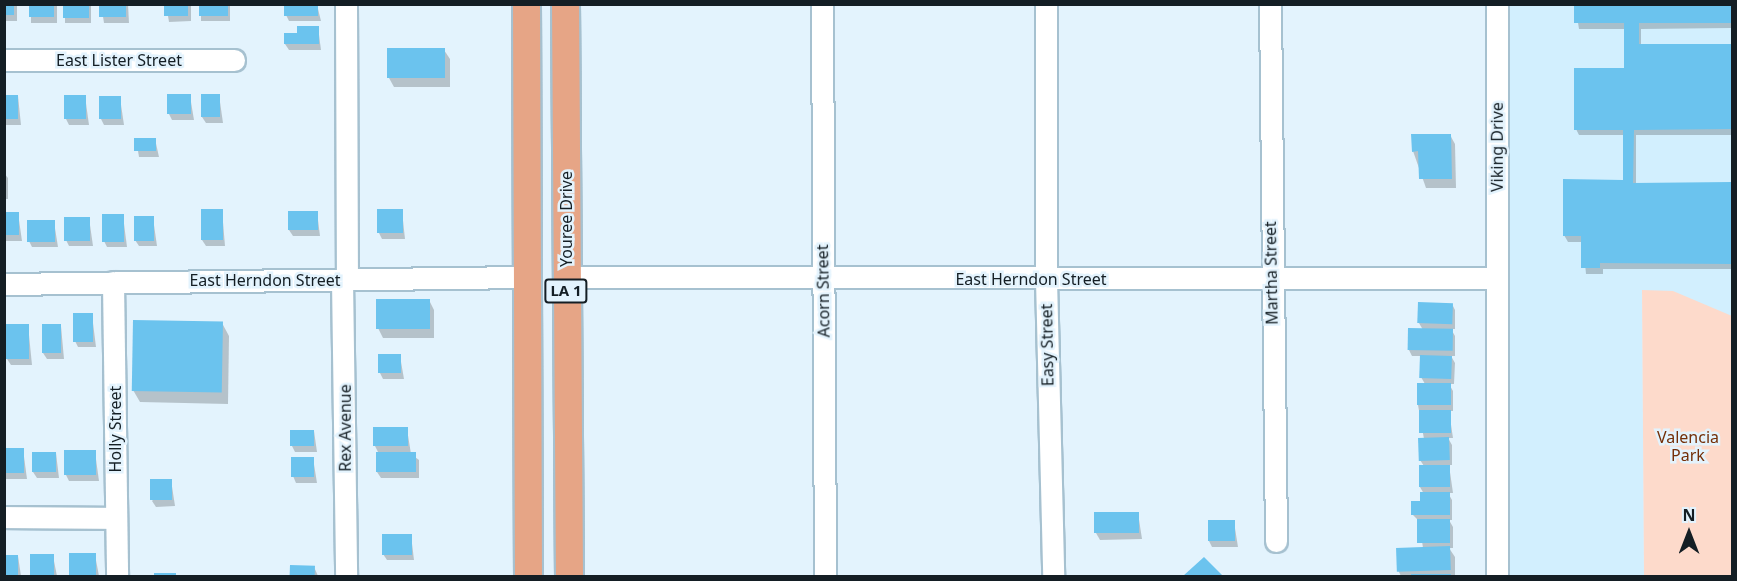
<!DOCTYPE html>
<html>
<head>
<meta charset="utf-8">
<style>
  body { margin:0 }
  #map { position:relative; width:1737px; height:581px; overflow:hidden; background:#e3f3fd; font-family:"Noto Sans",sans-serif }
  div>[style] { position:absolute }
  .built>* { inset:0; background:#d2effe }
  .green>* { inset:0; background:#fddacb }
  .shadow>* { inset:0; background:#0003; transform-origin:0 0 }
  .building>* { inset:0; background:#6bc3ee; transform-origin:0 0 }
  .roads { filter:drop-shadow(2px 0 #a6c1d0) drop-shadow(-2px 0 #a6c1d0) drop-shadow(0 2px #a6c1d0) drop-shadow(0 -2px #a6c1d0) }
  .minor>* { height:21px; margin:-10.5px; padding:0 10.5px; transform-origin:10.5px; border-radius:10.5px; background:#fff }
  .major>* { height:27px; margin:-13.5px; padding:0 13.5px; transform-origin:13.5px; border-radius:13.5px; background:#e6a586 }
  span { translate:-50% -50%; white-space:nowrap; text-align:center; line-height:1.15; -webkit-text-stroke:5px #e3f3fd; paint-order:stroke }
  .shield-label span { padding:2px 4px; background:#e3f3fd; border:2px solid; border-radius:4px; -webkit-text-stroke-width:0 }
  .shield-label { font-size:15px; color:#141e24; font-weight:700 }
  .street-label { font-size:16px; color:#141e24 }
  .park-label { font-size:16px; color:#742f08 }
  .frame { position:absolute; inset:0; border:6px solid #141e24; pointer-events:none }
  .north { position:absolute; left:1659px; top:503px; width:60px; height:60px; -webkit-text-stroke:4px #e3f3fd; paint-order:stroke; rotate:0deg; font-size:16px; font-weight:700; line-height:24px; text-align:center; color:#141e24 }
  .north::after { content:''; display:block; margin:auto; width:21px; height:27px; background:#141e24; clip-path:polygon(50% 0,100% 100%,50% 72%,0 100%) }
</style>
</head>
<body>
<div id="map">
  <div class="built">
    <i style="clip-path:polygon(1507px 5px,1732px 5px,1732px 317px,1642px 290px,1644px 576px,1505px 576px)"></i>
  </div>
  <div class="green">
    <i style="clip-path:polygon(1642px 290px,1673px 291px,1732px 316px,1732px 576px,1644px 576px)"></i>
  </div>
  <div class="shadow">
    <i style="left:4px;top:4px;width:13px;height:17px"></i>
    <i style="left:31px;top:4px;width:26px;height:19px"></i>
    <i style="left:65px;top:4px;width:26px;height:19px"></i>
    <i style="clip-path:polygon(101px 4px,128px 4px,129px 23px,104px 23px)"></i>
    <i style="clip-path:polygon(166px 4px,191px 4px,191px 21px,169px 22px)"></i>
    <i style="left:201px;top:4px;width:29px;height:17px"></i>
    <i style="clip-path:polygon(1575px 4px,1732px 4px,1732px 28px,1641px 29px,1641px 46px,1732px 45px,1732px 135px,1636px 135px,1636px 184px,1732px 183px,1732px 269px,1603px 269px,1603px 274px,1586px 274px,1583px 242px,1568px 242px,1564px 235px,1624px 181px,1624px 135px,1579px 135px,1576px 129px,1625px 69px,1625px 29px,1579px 29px)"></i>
    <i style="clip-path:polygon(317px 5px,321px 21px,289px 21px,286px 15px)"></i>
    <i style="clip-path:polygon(318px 27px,321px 50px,289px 50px,285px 44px)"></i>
    <i style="clip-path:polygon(444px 50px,450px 59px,450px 87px,394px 87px,389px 78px)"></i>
    <i style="clip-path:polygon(219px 95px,223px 123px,206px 123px,202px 117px)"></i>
    <i style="clip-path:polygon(4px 96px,18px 96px,21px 125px,4px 125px)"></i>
    <i style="clip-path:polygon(85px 96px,89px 125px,69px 125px,66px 119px)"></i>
    <i style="clip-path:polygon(190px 96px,194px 120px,172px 120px,169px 114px)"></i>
    <i style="clip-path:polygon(120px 98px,124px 125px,104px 125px,101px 119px)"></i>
    <i style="clip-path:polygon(1450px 135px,1455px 144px,1456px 188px,1426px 188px,1413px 151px)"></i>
    <i style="clip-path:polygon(136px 139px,155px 139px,159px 157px,139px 157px)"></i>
    <i style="clip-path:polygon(4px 173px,8px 178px,8px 199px,4px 199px)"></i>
    <i style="clip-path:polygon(222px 210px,225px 246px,206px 246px,202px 240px)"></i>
    <i style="clip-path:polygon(402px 211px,405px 239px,382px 239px,379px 233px)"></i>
    <i style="clip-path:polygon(317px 212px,320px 236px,293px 236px,289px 230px)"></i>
    <i style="clip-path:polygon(4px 213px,18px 213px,22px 241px,4px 241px)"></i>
    <i style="clip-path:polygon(123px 216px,127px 247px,107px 247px,104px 241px)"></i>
    <i style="clip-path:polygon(89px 218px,93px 246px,69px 246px,66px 240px)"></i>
    <i style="clip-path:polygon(153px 218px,157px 246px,139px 246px,135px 240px)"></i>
    <i style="clip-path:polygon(54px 222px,58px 247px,32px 247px,29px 241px)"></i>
    <i style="clip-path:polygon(429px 300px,434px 310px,434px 338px,383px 338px,378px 328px)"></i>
    <i style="clip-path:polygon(1452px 304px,1455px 310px,1455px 329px,1451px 329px,1455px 336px,1455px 356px,1451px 356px,1455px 363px,1454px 384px,1449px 384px,1453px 391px,1453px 411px,1449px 411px,1453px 438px,1448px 438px,1452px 445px,1452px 465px,1449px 465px,1453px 493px,1448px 493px,1452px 500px,1452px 520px,1449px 520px,1453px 527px,1453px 548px,1449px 548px,1455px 557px,1455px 576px,1401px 576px,1398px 570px,1423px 548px,1419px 521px,1413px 515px,1424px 494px,1420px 487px,1424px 466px,1420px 460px,1424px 439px,1418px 405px,1425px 384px,1421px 377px,1421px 356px,1412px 356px,1409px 350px,1423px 330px,1419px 323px)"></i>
    <i style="clip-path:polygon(92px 315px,96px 347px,78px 347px,75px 341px)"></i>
    <i style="clip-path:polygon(222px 323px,229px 336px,228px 404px,140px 402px,133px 390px)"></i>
    <i style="clip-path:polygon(28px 325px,32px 365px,11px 365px,7px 359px)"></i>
    <i style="clip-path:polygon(61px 326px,64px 359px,47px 359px,43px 353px)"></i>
    <i style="clip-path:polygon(400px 356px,404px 379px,383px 379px,380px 373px)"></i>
    <i style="clip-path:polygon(407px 429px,411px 454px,419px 460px,419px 478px,381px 478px,377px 472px,379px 454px,375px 446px)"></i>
    <i style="clip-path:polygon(314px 431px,317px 452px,295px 452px,292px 446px)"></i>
    <i style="clip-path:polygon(4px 449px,23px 449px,27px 479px,4px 479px)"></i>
    <i style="clip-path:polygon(95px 452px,99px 481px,69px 481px,66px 475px)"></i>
    <i style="clip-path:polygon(56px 453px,59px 478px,37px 478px,33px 472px)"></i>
    <i style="clip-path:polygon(313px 458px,317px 483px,296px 483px,293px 476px)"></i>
    <i style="clip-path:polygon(171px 480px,175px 506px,156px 507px,152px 501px)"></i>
    <i style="clip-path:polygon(1138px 513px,1142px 539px,1100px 540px,1096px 533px)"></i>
    <i style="clip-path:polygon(1234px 522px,1238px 547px,1212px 547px,1209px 541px)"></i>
    <i style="clip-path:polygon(411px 535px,414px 560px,387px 560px,383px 554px)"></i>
    <i style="clip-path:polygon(71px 555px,95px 555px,99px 576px,71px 576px)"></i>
    <i style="clip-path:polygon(4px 556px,18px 556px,21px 576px,4px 576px)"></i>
    <i style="clip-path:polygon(31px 556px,53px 556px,57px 576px,31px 576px)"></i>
    <i style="clip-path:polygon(291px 567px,314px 567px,318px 576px,291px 576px)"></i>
  </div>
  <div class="building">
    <i style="left:4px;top:4px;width:10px;height:11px"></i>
    <i style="left:29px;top:4px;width:25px;height:13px"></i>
    <i style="left:63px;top:4px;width:26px;height:14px"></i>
    <i style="left:99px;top:4px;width:27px;height:13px"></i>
    <i style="left:164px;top:4px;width:24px;height:12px"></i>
    <i style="left:199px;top:4px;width:29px;height:12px"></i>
    <i style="left:284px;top:4px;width:34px;height:12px"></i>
    <i style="clip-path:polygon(1574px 4px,1732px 4px,1732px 23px,1639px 23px,1639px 44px,1732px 44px,1732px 129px,1634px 130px,1633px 183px,1732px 182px,1732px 264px,1600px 263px,1600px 268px,1581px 268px,1581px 236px,1563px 236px,1563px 179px,1623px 180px,1623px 130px,1574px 130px,1574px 68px,1624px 68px,1624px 23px,1574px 23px)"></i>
    <i style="clip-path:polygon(297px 26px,319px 26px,319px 44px,284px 44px,284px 33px,297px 33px)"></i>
    <i style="left:387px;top:48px;width:58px;height:30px"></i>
    <i style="left:167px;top:94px;width:24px;height:20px"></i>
    <i style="left:201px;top:94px;width:19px;height:23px"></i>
    <i style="left:4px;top:95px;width:14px;height:24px"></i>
    <i style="left:64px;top:95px;width:22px;height:24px"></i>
    <i style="left:99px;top:96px;width:22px;height:23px"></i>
    <i style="clip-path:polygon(1411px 134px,1451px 134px,1452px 179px,1419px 179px,1418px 151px,1412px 152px)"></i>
    <i style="left:134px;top:138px;width:22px;height:13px"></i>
    <i style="left:201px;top:209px;width:22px;height:31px"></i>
    <i style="left:377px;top:209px;width:26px;height:24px"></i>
    <i style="left:288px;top:211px;width:30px;height:19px"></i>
    <i style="left:4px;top:212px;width:15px;height:23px"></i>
    <i style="left:102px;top:214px;width:22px;height:28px"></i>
    <i style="left:134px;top:216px;width:20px;height:25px"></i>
    <i style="left:64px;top:217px;width:26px;height:24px"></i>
    <i style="left:27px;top:220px;width:28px;height:22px"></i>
    <i style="left:376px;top:299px;width:54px;height:30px"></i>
    <i style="left:1418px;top:302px;width:35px;height:21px;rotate:2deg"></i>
    <i style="left:73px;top:313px;width:20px;height:29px"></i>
    <i style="left:133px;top:320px;width:90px;height:71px;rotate:1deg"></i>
    <i style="left:6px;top:324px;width:23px;height:35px"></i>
    <i style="left:42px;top:324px;width:19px;height:29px"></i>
    <i style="left:1408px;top:328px;width:45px;height:22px;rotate:1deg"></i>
    <i style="left:378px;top:354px;width:23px;height:19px"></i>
    <i style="left:1420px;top:355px;width:32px;height:23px;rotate:2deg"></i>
    <i style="left:1417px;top:383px;width:34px;height:22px"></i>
    <i style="left:1419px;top:410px;width:32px;height:23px"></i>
    <i style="left:373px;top:427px;width:35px;height:19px"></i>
    <i style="left:290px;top:430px;width:24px;height:16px"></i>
    <i style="left:1449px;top:437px;width:23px;height:31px;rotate:88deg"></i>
    <i style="left:4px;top:448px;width:20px;height:25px"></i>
    <i style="left:64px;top:450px;width:32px;height:25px"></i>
    <i style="left:32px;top:452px;width:24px;height:20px"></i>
    <i style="left:376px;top:452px;width:40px;height:20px"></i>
    <i style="left:291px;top:457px;width:23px;height:20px"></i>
    <i style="left:1419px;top:465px;width:31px;height:22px"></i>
    <i style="left:172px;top:479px;width:21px;height:22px;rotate:90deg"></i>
    <i style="clip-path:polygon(1420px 492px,1450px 492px,1450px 515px,1411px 515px,1411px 501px,1420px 501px)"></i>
    <i style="left:1139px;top:512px;width:21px;height:45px;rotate:90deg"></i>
    <i style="left:1417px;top:519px;width:33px;height:24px"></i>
    <i style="left:1208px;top:520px;width:27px;height:21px"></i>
    <i style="left:382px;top:534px;width:30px;height:21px"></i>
    <i style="left:1450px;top:546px;width:24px;height:54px;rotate:88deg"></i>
    <i style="left:69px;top:553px;width:27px;height:23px"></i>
    <i style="left:30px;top:554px;width:24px;height:22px"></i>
    <i style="left:4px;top:555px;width:14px;height:21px"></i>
    <i style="clip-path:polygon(1204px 557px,1223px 576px,1183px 576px)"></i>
    <i style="left:290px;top:565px;width:25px;height:11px;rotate:2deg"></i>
    <i style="left:154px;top:573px;width:22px;height:3px"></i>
    <i style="left:1411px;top:574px;width:40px;height:2px"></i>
  </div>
  <div class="roads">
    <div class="minor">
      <i style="left:346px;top:4px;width:275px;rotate:89.8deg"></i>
      <i style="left:822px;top:4px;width:572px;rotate:89.7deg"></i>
      <i style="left:1046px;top:4px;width:275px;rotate:90deg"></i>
      <i style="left:1046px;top:279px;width:297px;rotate:88.6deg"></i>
      <i style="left:1270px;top:4px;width:537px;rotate:89.36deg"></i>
      <i style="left:4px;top:60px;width:230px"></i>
      <i style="left:566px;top:277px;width:931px;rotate:0.06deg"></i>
      <i style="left:342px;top:279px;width:297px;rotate:89.2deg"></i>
      <i style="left:113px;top:282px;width:294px;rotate:89.2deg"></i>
      <i style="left:4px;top:284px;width:522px;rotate:-0.77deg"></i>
      <i style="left:4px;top:517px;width:112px;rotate:0.5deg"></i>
      <i style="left:1497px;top:576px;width:572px;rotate:-90deg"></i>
    </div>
    <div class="major">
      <i style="left:526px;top:4px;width:572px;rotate:89.8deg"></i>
      <i style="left:565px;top:4px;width:572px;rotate:89.6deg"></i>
    </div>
  </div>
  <div class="shield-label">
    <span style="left:566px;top:291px">LA 1</span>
  </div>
  <div class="street-label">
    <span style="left:119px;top:60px">East Lister Street</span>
    <span style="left:1497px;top:147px;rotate:-90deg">Viking Drive</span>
    <span style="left:566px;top:219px;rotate:-90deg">Youree Drive</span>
    <span style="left:1271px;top:273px;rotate:-91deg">Martha Street</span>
    <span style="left:1031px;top:279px">East Herndon Street</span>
    <span style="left:265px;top:280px">East Herndon Street</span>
    <span style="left:823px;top:291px;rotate:-91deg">Acorn Street</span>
    <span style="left:1047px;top:345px;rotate:-91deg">Easy Street</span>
    <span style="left:345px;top:428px;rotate:-90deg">Rex Avenue</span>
    <span style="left:115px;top:429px;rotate:-90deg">Holly Street</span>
  </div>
  <div class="park-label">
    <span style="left:1688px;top:446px">Valencia<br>Park</span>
  </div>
  <div class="frame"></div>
  <div class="north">N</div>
</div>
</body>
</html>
